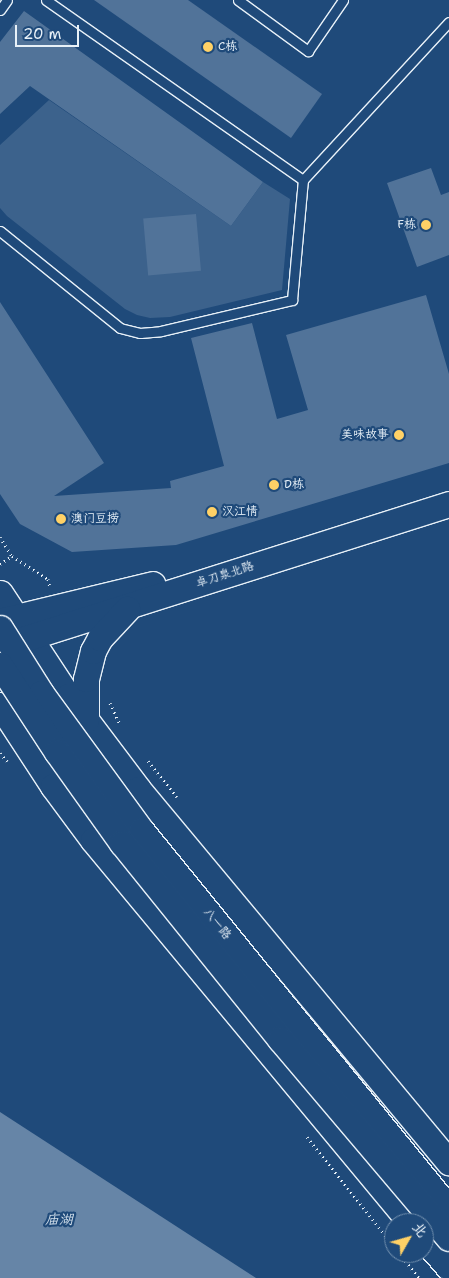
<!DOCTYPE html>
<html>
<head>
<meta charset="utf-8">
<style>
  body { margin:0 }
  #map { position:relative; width:449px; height:1278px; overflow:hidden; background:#1f4a7a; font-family:"Shantell Sans","LXGW WenKai TC",sans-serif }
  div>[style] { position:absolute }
  .green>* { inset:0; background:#3c628c }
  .water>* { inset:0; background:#6685a7 }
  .pier>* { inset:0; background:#1f4a7a }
  .building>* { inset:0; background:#517399; transform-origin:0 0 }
  .path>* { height:3px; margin-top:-1.5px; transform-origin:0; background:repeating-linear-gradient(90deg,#e8f1f8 0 1px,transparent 0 5px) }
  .roads { filter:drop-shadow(1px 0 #e8f1f8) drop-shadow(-1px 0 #e8f1f8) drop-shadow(0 1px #e8f1f8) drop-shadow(0 -1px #e8f1f8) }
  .lane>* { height:9px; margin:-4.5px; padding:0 4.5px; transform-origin:4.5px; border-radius:4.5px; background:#1f4a7a }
  .secondary>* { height:25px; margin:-12.5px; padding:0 12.5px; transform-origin:12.5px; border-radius:12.5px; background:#1f4a7a }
  .bridges { filter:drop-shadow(1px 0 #e8f1f8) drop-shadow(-1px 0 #e8f1f8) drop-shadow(0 1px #e8f1f8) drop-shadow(0 -1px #e8f1f8) }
  .secondary-bridge>* { height:25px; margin:-12.5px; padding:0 12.5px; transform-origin:12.5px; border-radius:12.5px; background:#1f4a7a }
  .dots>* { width:14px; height:14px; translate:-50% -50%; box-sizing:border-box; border:2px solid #1f4a7a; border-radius:50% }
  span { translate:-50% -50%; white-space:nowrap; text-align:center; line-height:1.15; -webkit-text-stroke:4.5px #1f4a7a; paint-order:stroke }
  .poi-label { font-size:12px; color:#e8f1f8 }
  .left { translate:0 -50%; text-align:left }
  .right { translate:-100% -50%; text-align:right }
  .street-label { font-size:12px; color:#e8f1f8 }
  .water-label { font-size:14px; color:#d4e1ec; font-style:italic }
  .north { position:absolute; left:384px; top:1213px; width:50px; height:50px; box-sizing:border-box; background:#1f4a7a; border:1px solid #6f8dac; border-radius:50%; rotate:52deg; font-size:14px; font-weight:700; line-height:20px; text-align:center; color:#e8f1f8 }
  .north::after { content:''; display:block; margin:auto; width:18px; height:22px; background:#ffd166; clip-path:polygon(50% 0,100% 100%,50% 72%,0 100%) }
  .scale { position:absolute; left:15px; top:25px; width:64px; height:22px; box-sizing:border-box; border:2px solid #e8f1f8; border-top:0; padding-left:6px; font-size:15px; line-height:18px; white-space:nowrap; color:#e8f1f8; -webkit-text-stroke:4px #1f4a7a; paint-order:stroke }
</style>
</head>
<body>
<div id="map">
  <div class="green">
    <i style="clip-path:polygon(49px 100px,231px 226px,263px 182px,290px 199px,282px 290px,170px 317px,150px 318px,137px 315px,125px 309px,7px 216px,0 208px,0 145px)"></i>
  </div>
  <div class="water">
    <i style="clip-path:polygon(0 1112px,256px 1278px,0 1278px)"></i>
  </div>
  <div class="pier">
    <i style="clip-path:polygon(413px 1253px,424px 1253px,449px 1278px,411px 1278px,400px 1265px)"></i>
  </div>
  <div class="building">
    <i style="clip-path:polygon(94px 0,188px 0,322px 94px,291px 138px)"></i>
    <i style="clip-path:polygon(24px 11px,263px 182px,231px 226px,30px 86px,0 114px,0 42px)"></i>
    <i style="clip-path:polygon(431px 168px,441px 195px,449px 192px,449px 255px,417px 267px,387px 183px)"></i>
    <i style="left:196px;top:214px;width:57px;height:53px;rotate:85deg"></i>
    <i style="clip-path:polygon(426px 295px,449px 374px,449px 463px,176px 545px,72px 552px,20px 524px,0 494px,0 302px,104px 463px,54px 496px,171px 488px,170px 481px,224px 466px,191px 338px,252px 323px,277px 419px,308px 410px,286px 335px)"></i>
  </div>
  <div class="path">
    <i style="left:0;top:537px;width:22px;rotate:58deg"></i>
    <i style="left:12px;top:556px;width:43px;rotate:32.6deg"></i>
    <i style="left:48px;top:579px;width:8px;rotate:76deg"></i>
    <i style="left:0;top:564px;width:14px;rotate:-34deg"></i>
    <i style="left:110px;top:703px;width:23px;rotate:65deg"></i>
    <i style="left:0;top:753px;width:11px;rotate:49deg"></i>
    <i style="left:148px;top:761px;width:46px;rotate:51.1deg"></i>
    <i style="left:307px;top:1137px;width:139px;rotate:51.4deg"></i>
    <i style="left:399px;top:1253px;width:32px;rotate:51deg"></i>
  </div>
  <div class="roads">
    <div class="lane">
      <i style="left:46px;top:0;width:314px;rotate:35deg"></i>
      <i style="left:303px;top:180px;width:215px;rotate:-47.3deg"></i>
      <i style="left:238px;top:0;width:87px;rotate:36.1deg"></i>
      <i style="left:308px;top:51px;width:62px;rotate:-55.5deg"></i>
      <i style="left:0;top:10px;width:12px;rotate:-55deg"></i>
      <i style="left:0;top:231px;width:154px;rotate:38.9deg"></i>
      <i style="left:120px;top:328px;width:21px;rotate:14deg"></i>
      <i style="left:140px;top:333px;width:21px;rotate:-5deg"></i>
      <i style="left:161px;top:331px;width:135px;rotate:-13.3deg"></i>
      <i style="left:292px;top:300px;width:121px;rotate:-84.8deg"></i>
    </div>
    <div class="secondary">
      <i style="left:0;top:593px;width:123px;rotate:56.6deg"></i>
      <i style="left:68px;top:696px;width:116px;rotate:53deg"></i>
      <i style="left:138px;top:789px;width:486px;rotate:50.2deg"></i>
      <i style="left:0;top:621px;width:157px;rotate:-13.6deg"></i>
      <i style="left:14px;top:642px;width:456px;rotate:-17.6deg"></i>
      <i style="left:0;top:705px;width:97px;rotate:56.8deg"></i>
      <i style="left:53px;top:786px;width:67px;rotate:53.5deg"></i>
      <i style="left:93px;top:840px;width:498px;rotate:50.3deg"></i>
      <i style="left:86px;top:720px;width:41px;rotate:-90deg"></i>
      <i style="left:86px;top:679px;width:29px;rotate:-76deg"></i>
      <i style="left:93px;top:651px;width:15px;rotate:-62deg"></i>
      <i style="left:100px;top:638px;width:40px;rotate:-47deg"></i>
      <i style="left:424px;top:1239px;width:38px;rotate:49deg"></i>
    </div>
  </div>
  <div class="bridges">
    <div class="secondary-bridge">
      <i style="left:0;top:628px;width:77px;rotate:57.8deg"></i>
      <i style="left:41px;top:693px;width:170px;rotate:53.9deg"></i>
      <i style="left:141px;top:830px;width:488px;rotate:50.9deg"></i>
      <i style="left:0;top:665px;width:104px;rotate:56.8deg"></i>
      <i style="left:57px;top:752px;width:112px;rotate:54.5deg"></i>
      <i style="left:122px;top:843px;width:252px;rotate:51.1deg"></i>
      <i style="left:280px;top:1039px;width:261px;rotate:49.7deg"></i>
    </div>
  </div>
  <div class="dots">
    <i style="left:208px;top:47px;background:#ffd166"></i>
    <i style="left:426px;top:225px;background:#ffd166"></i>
    <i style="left:399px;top:435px;background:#ffd166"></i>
    <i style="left:274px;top:485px;background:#ffd166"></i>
    <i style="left:212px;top:512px;background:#ffd166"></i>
    <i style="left:61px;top:519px;background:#ffd166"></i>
  </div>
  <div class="poi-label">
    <span class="left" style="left:218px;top:47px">C栋</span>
    <span class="right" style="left:416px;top:225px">F栋</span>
    <span class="right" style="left:389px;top:435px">美味故事</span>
    <span class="left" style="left:284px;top:485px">D栋</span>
    <span class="left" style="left:222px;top:512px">汉江情</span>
    <span class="left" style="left:71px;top:519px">澳门豆捞</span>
  </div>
  <div class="street-label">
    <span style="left:225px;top:575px;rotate:-18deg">卓刀泉北路</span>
    <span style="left:217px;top:924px;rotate:51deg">八一路</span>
  </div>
  <div class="water-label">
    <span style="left:59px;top:1219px">庙湖</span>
  </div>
  <div class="north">北</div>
  <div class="scale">20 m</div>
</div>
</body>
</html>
